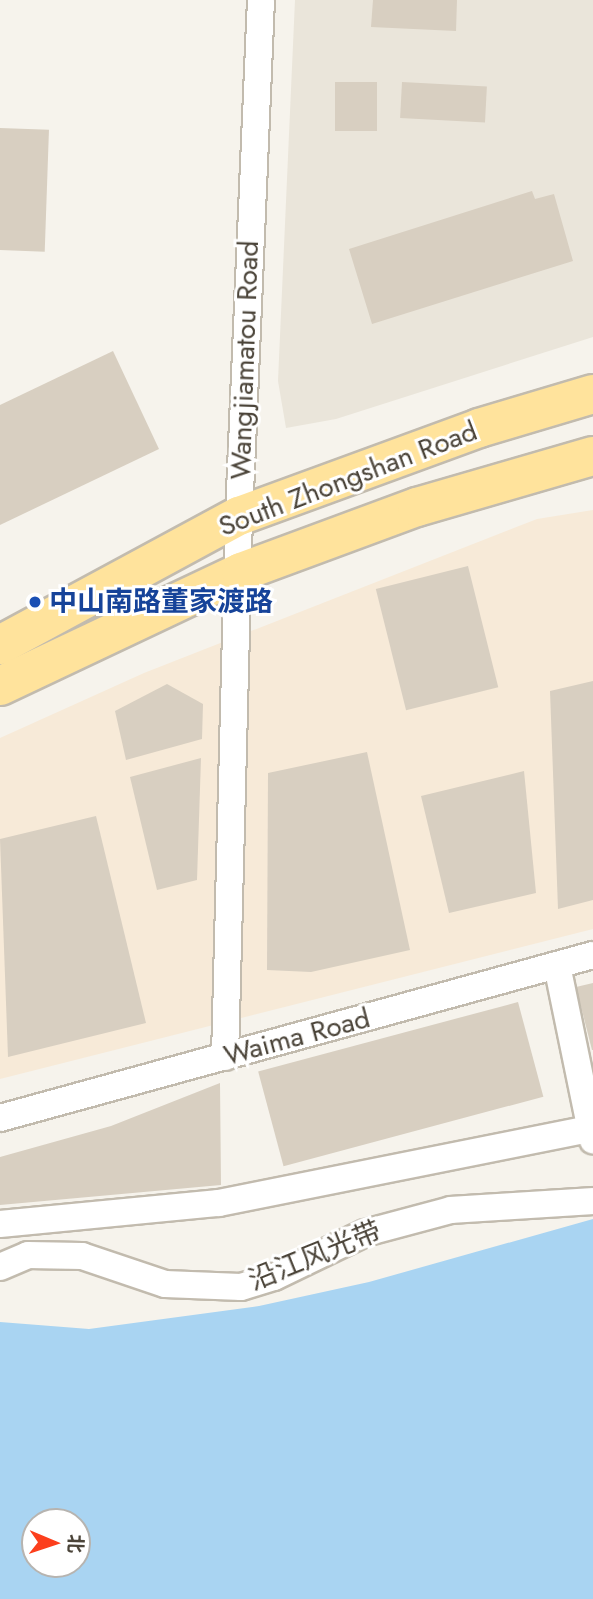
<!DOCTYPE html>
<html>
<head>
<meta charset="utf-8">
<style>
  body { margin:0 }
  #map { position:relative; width:593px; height:1599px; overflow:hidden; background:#f6f3ec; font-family:Jost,"Noto Sans SC",sans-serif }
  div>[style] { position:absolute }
  .residential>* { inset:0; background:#eae5da }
  .commercial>* { inset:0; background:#f7ead8 }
  .water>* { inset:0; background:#a9d4f2 }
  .building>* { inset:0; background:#d8cfc1; transform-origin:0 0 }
  .roads { filter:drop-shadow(2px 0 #c2bbae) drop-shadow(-2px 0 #c2bbae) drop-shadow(0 2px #c2bbae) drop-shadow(0 -2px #c2bbae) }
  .street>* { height:26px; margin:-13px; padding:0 13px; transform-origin:13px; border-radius:13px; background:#fff }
  .primary>* { height:38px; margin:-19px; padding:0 19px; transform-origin:19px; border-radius:19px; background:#ffe39c }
  .dots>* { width:19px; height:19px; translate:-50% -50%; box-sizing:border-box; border:4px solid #fff; border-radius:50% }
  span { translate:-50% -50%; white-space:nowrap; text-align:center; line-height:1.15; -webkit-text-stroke:6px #fff; paint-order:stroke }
  .street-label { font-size:28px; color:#4b4439 }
  .transit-label { font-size:28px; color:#164399; font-weight:700 }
  .left { translate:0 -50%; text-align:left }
  .north { position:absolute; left:21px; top:1508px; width:70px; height:70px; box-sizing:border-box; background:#fff; border:2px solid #b7b4b0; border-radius:50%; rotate:92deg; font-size:19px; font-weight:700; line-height:28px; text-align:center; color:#4b4439 }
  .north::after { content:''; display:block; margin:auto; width:24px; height:32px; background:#fc3f1d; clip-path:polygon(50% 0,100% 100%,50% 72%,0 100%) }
</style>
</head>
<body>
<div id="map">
  <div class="residential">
    <i style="clip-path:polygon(295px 0,593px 0,593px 337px,336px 419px,286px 428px,278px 381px)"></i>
  </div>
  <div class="commercial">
    <i style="clip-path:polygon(593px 510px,593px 929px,0 1079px,0 738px,144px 673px,537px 519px)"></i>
  </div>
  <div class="water">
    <i style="clip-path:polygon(evenodd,593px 1219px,593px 1599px,0 1599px,0 1322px,89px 1329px,259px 1306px,369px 1282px,593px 1219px,35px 1522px,77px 1522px,77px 1564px,35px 1564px,35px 1522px)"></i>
  </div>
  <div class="building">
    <i style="clip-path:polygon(373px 0,457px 0,456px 31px,371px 27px)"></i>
    <i style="left:335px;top:82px;width:42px;height:49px"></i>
    <i style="left:402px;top:82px;width:85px;height:36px;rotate:3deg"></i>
    <i style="left:0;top:128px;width:49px;height:122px;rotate:2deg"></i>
    <i style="clip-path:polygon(532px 191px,535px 199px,554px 194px,573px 261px,372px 324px,349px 249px)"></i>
    <i style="clip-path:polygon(113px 351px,159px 449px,0 525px,0 405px)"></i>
    <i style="left:468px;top:566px;width:125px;height:95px;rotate:76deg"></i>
    <i style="clip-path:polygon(593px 681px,593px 900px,558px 909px,550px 691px)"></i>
    <i style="clip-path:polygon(167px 684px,203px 704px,202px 739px,126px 760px,115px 711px)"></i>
    <i style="clip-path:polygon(367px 752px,410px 950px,311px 972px,267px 970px,268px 773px)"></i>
    <i style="clip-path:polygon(201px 758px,197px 880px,157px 890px,130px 777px)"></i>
    <i style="clip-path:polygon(524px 771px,536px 893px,449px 913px,421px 796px)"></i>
    <i style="clip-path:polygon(96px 816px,146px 1023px,8px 1057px,0 839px)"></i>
    <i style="clip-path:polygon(593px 983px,593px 1050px,592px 1050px,576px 987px)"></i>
    <i style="left:518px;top:1002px;width:98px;height:269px;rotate:75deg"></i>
    <i style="clip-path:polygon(220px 1083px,221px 1185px,0 1205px,0 1157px,111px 1126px)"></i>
  </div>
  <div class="roads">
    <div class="street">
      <i style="left:557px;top:965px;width:179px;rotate:78.4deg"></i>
      <i style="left:225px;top:1057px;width:541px;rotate:-88.52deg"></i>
      <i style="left:239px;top:516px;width:516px;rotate:-87.56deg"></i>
      <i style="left:0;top:1118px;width:615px;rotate:-15.37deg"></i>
      <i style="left:0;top:1224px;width:220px;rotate:-5.5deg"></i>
      <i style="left:219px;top:1203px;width:381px;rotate:-11.3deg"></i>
      <i style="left:0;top:1267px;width:30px;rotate:-23deg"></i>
      <i style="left:28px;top:1255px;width:54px;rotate:1.1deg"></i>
      <i style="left:82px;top:1256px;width:88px;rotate:18.6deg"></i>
      <i style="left:165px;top:1284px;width:76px;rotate:2.3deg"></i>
      <i style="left:241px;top:1287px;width:34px;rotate:-17deg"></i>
      <i style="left:274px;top:1277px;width:101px;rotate:-25.8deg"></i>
      <i style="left:365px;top:1233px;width:89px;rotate:-15deg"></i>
      <i style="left:451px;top:1210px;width:142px;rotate:-3.6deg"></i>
    </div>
    <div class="primary">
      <i style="left:0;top:645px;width:272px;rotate:-28.4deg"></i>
      <i style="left:239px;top:516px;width:256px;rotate:-20.1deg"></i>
      <i style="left:479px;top:428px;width:119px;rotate:-16.6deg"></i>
      <i style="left:0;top:686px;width:267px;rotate:-25.3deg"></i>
      <i style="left:241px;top:572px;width:188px;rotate:-20.3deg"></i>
      <i style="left:417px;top:507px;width:183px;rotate:-16.2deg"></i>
    </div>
  </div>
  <div class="dots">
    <i style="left:35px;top:602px;background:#1a4fb4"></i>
  </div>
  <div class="street-label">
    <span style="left:245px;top:360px;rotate:-88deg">Wangjiamatou Road</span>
    <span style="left:348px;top:479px;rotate:-21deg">South Zhongshan Road</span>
    <span style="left:297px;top:1037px;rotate:-15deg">Waima Road</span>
    <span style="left:315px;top:1256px;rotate:-22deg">沿江风光带</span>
  </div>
  <div class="transit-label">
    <span class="left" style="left:49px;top:602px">中山南路董家渡路</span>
  </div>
  <div class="north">北</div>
</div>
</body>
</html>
